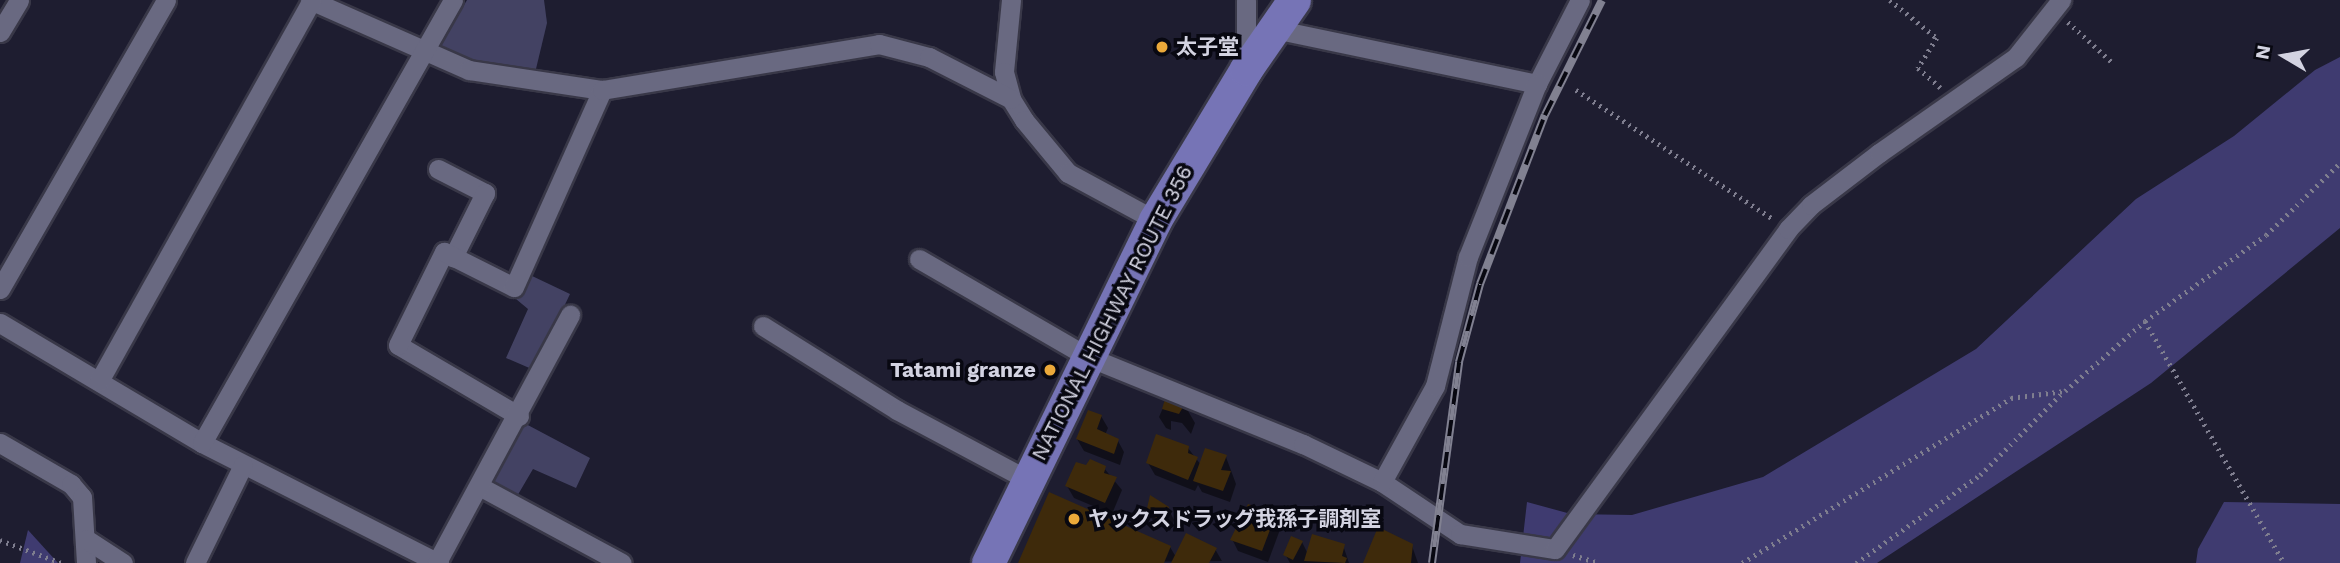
<!DOCTYPE html>
<html>
<head>
<meta charset="utf-8">
<style>
  body { margin:0 }
  #map { position:relative; width:2340px; height:563px; overflow:hidden; background:#1e1d30; font-family:"Work Sans","Noto Sans JP",sans-serif }
  div>[style] { position:absolute }
  .green>* { inset:0; background:#434263 }
  .forest>* { inset:0; background:#3f3b70 }
  .shadow>* { inset:0; background:#0007 }
  .building>* { inset:0; background:#3e2a0b }
  .path>* { height:4.5px; margin-top:-2.25px; transform-origin:0; background:repeating-linear-gradient(90deg,#7f7e8f 0 2px,transparent 0 7px) }
  .roads { filter:drop-shadow(2px 0 #393848) drop-shadow(-2px 0 #393848) drop-shadow(0 2px #393848) drop-shadow(0 -2px #393848) }
  .minor>* { height:19px; margin:-9.5px; padding:0 9.5px; transform-origin:9.5px; border-radius:9.5px; background:#696981 }
  .trunk>* { height:33px; margin:-16.5px; padding:0 16.5px; transform-origin:16.5px; border-radius:16.5px; background:#7674b6 }
  .rail>* { height:8px; margin-top:-4px; transform-origin:0; background:repeating-linear-gradient(90deg,#080811 0 16px,#818191 0 32px); box-sizing:border-box; border-block:2px solid #818191 }
  .dots>* { width:19px; height:19px; translate:-50% -50%; box-sizing:border-box; border:4px solid #080811; border-radius:50% }
  span { translate:-50% -50%; white-space:nowrap; text-align:center; line-height:1.15; -webkit-text-stroke:7px #080811; paint-order:stroke }
  .poi-label { font-size:21px; color:#d3d3e1; font-weight:700 }
  .left { translate:0 -50%; text-align:left }
  .right { translate:-100% -50%; text-align:right }
  .street-label { font-size:21px; color:#d3d3e1 }
  .north { position:absolute; left:2249px; top:21px; width:70px; height:70px; -webkit-text-stroke:5px #080811; paint-order:stroke; rotate:280deg; font-size:19px; font-weight:700; line-height:28px; text-align:center; color:#d3d3e1 }
  .north::after { content:''; display:block; margin:auto; width:24px; height:32px; background:#d3d3e1; clip-path:polygon(50% 0,100% 100%,50% 72%,0 100%) }
</style>
</head>
<body>
<div id="map">
  <div class="green">
    <i style="clip-path:polygon(467px 0,544px 0,547px 23px,535px 73px,472px 63px,437px 51px)"></i>
    <i style="clip-path:polygon(530px 275px,570px 294px,534px 370px,506px 358px,528px 309px,516px 299px)"></i>
    <i style="clip-path:polygon(524px 423px,590px 458px,576px 488px,533px 469px,516px 498px,489px 485px)"></i>
  </div>
  <div class="forest">
    <i style="clip-path:polygon(2340px 57px,2340px 228px,2151px 383px,1877px 563px,1520px 563px,1527px 502px,1571px 514px,1632px 515px,1763px 477px,1976px 349px,2136px 199px,2234px 136px,2315px 70px)"></i>
    <i style="clip-path:polygon(2224px 502px,2340px 504px,2340px 563px,2196px 563px,2198px 549px)"></i>
    <i style="clip-path:polygon(28px 530px,58px 563px,20px 563px)"></i>
  </div>
  <div class="shadow">
    <i style="clip-path:polygon(1166px 401px,1188px 411px,1195px 423px,1191px 434px,1182px 423px,1171px 421px,1171px 430px,1166px 428px,1159px 417px)"></i>
    <i style="clip-path:polygon(1101px 416px,1108px 428px,1105px 435px,1118px 441px,1124px 452px,1120px 465px,1084px 451px,1077px 439px)"></i>
    <i style="clip-path:polygon(1188px 448px,1201px 465px,1226px 457px,1236px 484px,1230px 502px,1202px 492px,1198px 485px,1195px 491px,1155px 475px,1148px 463px)"></i>
    <i style="clip-path:polygon(1104px 468px,1122px 490px,1112px 514px,1074px 498px,1067px 486px)"></i>
    <i style="clip-path:polygon(1168px 508px,1174px 520px,1170px 531px,1155px 524px,1148px 513px)"></i>
    <i style="clip-path:polygon(1274px 515px,1281px 527px,1268px 562px,1238px 551px,1232px 539px)"></i>
    <i style="clip-path:polygon(1302px 542px,1308px 554px,1343px 545px,1349px 563px,1290px 563px,1285px 554px)"></i>
    <i style="clip-path:polygon(1412px 546px,1418px 563px,1367px 563px)"></i>
    <i style="clip-path:polygon(1170px 547px,1176px 557px,1215px 549px,1222px 561px,1021px 563px)"></i>
  </div>
  <div class="building">
    <i style="clip-path:polygon(1165px 399px,1183px 407px,1179px 414px,1162px 409px)"></i>
    <i style="clip-path:polygon(1088px 410px,1102px 415px,1097px 429px,1119px 439px,1114px 454px,1076px 439px)"></i>
    <i style="clip-path:polygon(1156px 434px,1189px 446px,1188px 453px,1198px 457px,1188px 480px,1146px 463px)"></i>
    <i style="clip-path:polygon(1205px 448px,1227px 455px,1221px 470px,1231px 471px,1223px 491px,1193px 481px)"></i>
    <i style="clip-path:polygon(1090px 459px,1106px 466px,1104px 473px,1117px 477px,1105px 503px,1065px 486px,1076px 462px,1086px 465px)"></i>
    <i style="clip-path:polygon(1049px 492px,1171px 546px,1164px 563px,1018px 563px)"></i>
    <i style="clip-path:polygon(1150px 495px,1169px 507px,1163px 521px,1146px 513px)"></i>
    <i style="clip-path:polygon(1248px 504px,1276px 514px,1262px 551px,1230px 540px)"></i>
    <i style="clip-path:polygon(1378px 527px,1413px 544px,1411px 563px,1363px 563px)"></i>
    <i style="clip-path:polygon(1186px 533px,1217px 548px,1209px 563px,1171px 563px)"></i>
    <i style="clip-path:polygon(1312px 534px,1345px 544px,1342px 556px,1347px 558px,1345px 563px,1304px 561px)"></i>
    <i style="clip-path:polygon(1291px 536px,1303px 541px,1293px 560px,1283px 555px)"></i>
  </div>
  <div class="path">
    <i style="left:1890px;top:0;width:60px;rotate:39deg"></i>
    <i style="left:1937px;top:38px;width:36px;rotate:122deg"></i>
    <i style="left:1918px;top:68px;width:30px;rotate:41deg"></i>
    <i style="left:2068px;top:22px;width:62px;rotate:42.4deg"></i>
    <i style="left:1576px;top:90px;width:235px;rotate:33.2deg"></i>
    <i style="left:2145px;top:321px;width:279px;rotate:60.1deg"></i>
    <i style="left:0;top:540px;width:66px;rotate:20.4deg"></i>
    <i style="left:1573px;top:555px;width:27px;rotate:17deg"></i>
    <i style="left:1742px;top:563px;width:316px;rotate:-31.5deg"></i>
    <i style="left:2011px;top:398px;width:54px;rotate:-7.4deg"></i>
    <i style="left:2065px;top:391px;width:106px;rotate:-41.2deg"></i>
    <i style="left:2145px;top:321px;width:148px;rotate:-35.4deg"></i>
    <i style="left:2266px;top:235px;width:103px;rotate:-44.2deg"></i>
    <i style="left:1856px;top:563px;width:152px;rotate:-35.4deg"></i>
    <i style="left:1980px;top:475px;width:119px;rotate:-45deg"></i>
  </div>
  <div class="roads">
    <div class="minor">
      <i style="left:310px;top:0;width:174px;rotate:23.8deg"></i>
      <i style="left:469px;top:70px;width:134px;rotate:8.6deg"></i>
      <i style="left:1011px;top:0;width:72px;rotate:95.6deg"></i>
      <i style="left:1004px;top:72px;width:28px;rotate:75deg"></i>
      <i style="left:1011px;top:99px;width:25px;rotate:58deg"></i>
      <i style="left:1024px;top:120px;width:69px;rotate:50.3deg"></i>
      <i style="left:1068px;top:173px;width:99px;rotate:28.4deg"></i>
      <i style="left:1274px;top:29px;width:269px;rotate:11.8deg"></i>
      <i style="left:1537px;top:84px;width:94px;rotate:-62.9deg"></i>
      <i style="left:0;top:32px;width:37px;rotate:-59deg"></i>
      <i style="left:1246px;top:68px;width:68px;rotate:-90deg"></i>
      <i style="left:438px;top:169px;width:53px;rotate:27.1deg"></i>
      <i style="left:485px;top:193px;width:72px;rotate:116.6deg"></i>
      <i style="left:919px;top:259px;width:193px;rotate:30.1deg"></i>
      <i style="left:1086px;top:356px;width:234px;rotate:22.1deg"></i>
      <i style="left:1303px;top:444px;width:88px;rotate:25.7deg"></i>
      <i style="left:1382px;top:482px;width:94px;rotate:33.7deg"></i>
      <i style="left:1460px;top:534px;width:96px;rotate:9deg"></i>
      <i style="left:1555px;top:549px;width:396px;rotate:-53.9deg"></i>
      <i style="left:1788px;top:229px;width:33px;rotate:-46deg"></i>
      <i style="left:1811px;top:205px;width:86px;rotate:-37.4deg"></i>
      <i style="left:1879px;top:153px;width:167px;rotate:-35deg"></i>
      <i style="left:2016px;top:57px;width:73px;rotate:-51.7deg"></i>
      <i style="left:0;top:289px;width:333px;rotate:-60.1deg"></i>
      <i style="left:0;top:323px;width:235px;rotate:30.7deg"></i>
      <i style="left:202px;top:443px;width:266px;rotate:26.9deg"></i>
      <i style="left:763px;top:326px;width:158px;rotate:32.1deg"></i>
      <i style="left:897px;top:410px;width:149px;rotate:28.1deg"></i>
      <i style="left:99px;top:381px;width:436px;rotate:-60.8deg"></i>
      <i style="left:519px;top:416px;width:140px;rotate:-149.6deg"></i>
      <i style="left:398px;top:345px;width:104px;rotate:-63.7deg"></i>
      <i style="left:444px;top:252px;width:78px;rotate:26.6deg"></i>
      <i style="left:514px;top:287px;width:216px;rotate:-65.9deg"></i>
      <i style="left:602px;top:90px;width:281px;rotate:-9.4deg"></i>
      <i style="left:879px;top:44px;width:52px;rotate:14.6deg"></i>
      <i style="left:929px;top:57px;width:92px;rotate:27.1deg"></i>
      <i style="left:0;top:443px;width:82px;rotate:30deg"></i>
      <i style="left:71px;top:484px;width:17px;rotate:50deg"></i>
      <i style="left:82px;top:497px;width:66px;rotate:86.5deg"></i>
      <i style="left:202px;top:443px;width:509px;rotate:-60.46deg"></i>
      <i style="left:1382px;top:482px;width:110px;rotate:-61.1deg"></i>
      <i style="left:1435px;top:386px;width:133px;rotate:-75.7deg"></i>
      <i style="left:1468px;top:257px;width:186px;rotate:-68.3deg"></i>
      <i style="left:479px;top:486px;width:162px;rotate:28.3deg"></i>
      <i style="left:86px;top:539px;width:44px;rotate:33deg"></i>
      <i style="left:437px;top:562px;width:281px;rotate:-61.7deg"></i>
      <i style="left:195px;top:563px;width:109px;rotate:-63.9deg"></i>
    </div>
    <div class="trunk">
      <i style="left:988px;top:563px;width:381px;rotate:-64deg"></i>
      <i style="left:1155px;top:220px;width:176px;rotate:-58.9deg"></i>
      <i style="left:1246px;top:69px;width:84px;rotate:-55.2deg"></i>
    </div>
  </div>
  <div class="rail">
    <i style="left:1432px;top:563px;width:203px;rotate:-82.3deg"></i>
    <i style="left:1459px;top:362px;width:81px;rotate:-74.9deg"></i>
    <i style="left:1480px;top:284px;width:181px;rotate:-69deg"></i>
    <i style="left:1545px;top:115px;width:128px;rotate:-63.6deg"></i>
  </div>
  <div class="dots">
    <i style="left:1162px;top:47px;background:#eba93a"></i>
    <i style="left:1050px;top:370px;background:#eba93a"></i>
    <i style="left:1074px;top:519px;background:#eba93a"></i>
  </div>
  <div class="poi-label">
    <span class="left" style="left:1176px;top:47px">太子堂</span>
    <span class="right" style="left:1036px;top:370px">Tatami granze</span>
    <span class="left" style="left:1088px;top:519px">ヤックスドラッグ我孫子調剤室</span>
  </div>
  <div class="street-label">
    <span style="left:1112px;top:313px;rotate:-63deg">NATIONAL HIGHWAY ROUTE 356</span>
  </div>
  <div class="north">N</div>
</div>
</body>
</html>
